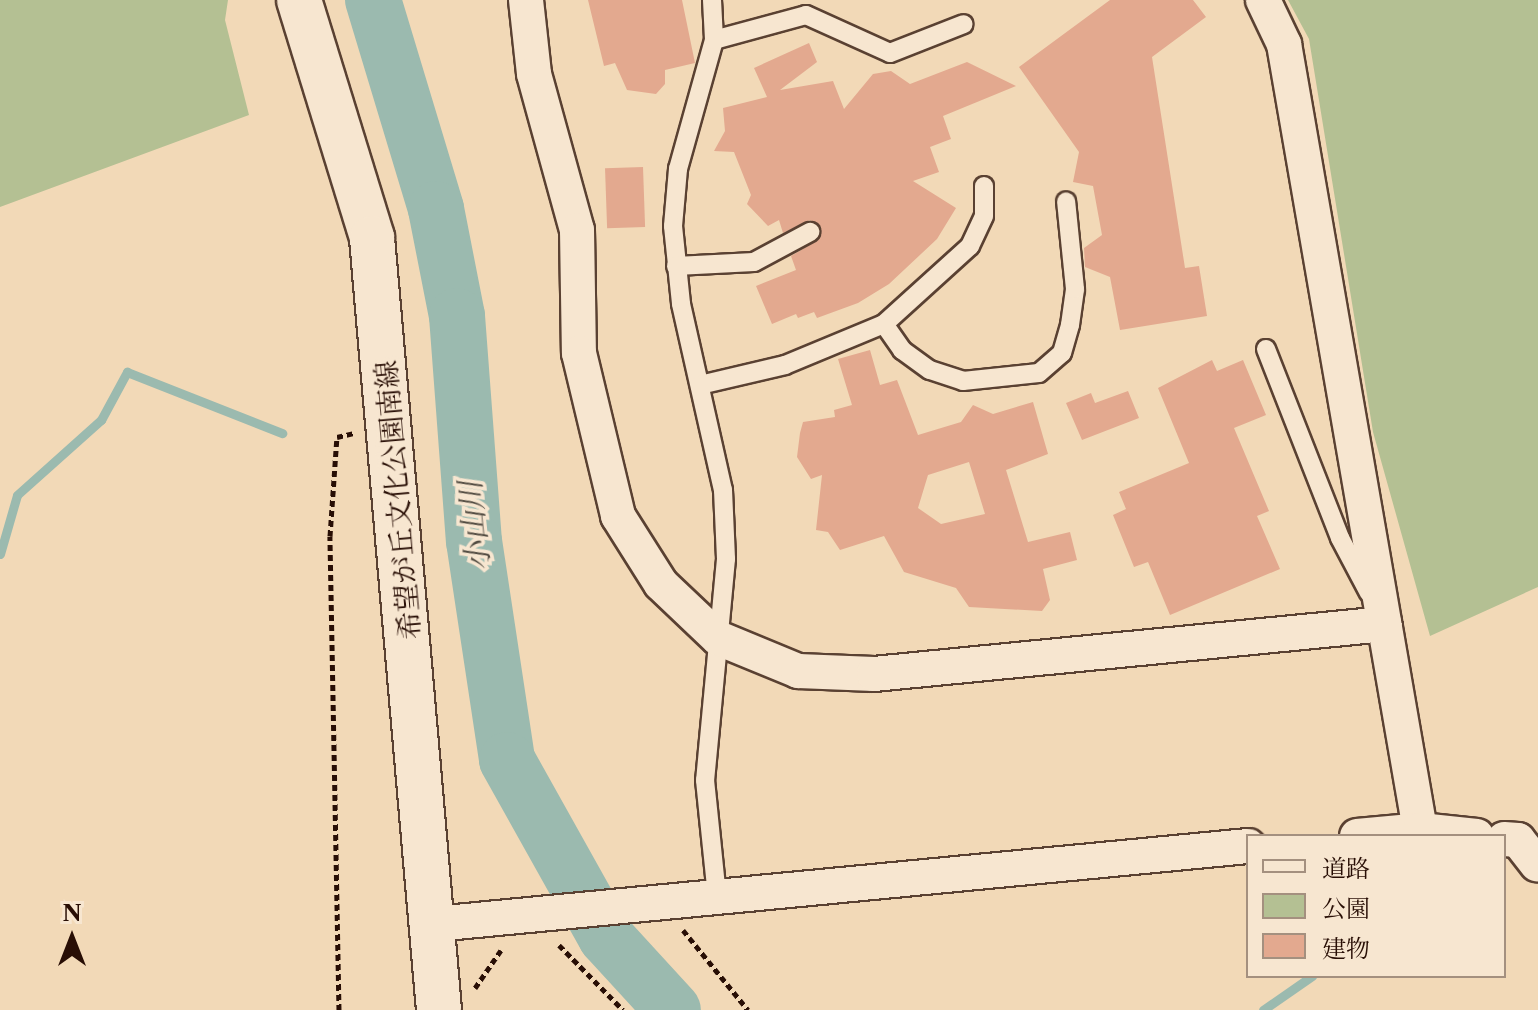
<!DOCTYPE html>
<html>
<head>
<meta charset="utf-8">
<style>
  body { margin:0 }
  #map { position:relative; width:1538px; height:1010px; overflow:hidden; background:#f2d9b7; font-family:"Libre Caslon Text","Noto Serif JP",serif }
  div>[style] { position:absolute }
  .green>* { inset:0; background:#b4c093 }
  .stream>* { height:9px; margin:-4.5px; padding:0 4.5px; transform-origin:4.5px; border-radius:4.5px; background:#9bbaaf }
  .river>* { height:56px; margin:-28px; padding:0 28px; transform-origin:28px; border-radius:28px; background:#9bbaaf }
  .building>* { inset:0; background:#e3a98f; transform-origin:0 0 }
  .path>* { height:5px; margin-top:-2.5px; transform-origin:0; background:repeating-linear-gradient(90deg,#280e05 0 6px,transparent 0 10px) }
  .roads { filter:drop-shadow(2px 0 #5a4132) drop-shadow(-2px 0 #5a4132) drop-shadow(0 2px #5a4132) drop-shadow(0 -2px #5a4132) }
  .service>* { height:18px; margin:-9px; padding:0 9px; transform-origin:9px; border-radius:9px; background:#f7e6d0 }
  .minor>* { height:34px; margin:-17px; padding:0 17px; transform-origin:17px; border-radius:17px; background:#f7e6d0 }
  .secondary>* { height:44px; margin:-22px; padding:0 22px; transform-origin:22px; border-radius:22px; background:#f7e6d0 }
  span { translate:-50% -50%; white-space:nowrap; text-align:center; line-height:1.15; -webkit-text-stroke:7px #f7e6d0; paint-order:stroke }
  .street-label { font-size:28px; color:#280e05 }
  .water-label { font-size:30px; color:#504a40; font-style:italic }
  .legend { position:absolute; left:1246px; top:834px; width:260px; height:144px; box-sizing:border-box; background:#f7e6d0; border:2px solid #a4907f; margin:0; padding:10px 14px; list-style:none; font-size:24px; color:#280e05 }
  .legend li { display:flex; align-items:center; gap:16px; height:40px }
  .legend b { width:40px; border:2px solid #a4907f }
  .north { position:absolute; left:32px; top:898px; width:80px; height:80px; -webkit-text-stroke:6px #f7e6d0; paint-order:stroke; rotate:0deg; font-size:22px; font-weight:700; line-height:32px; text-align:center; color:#280e05 }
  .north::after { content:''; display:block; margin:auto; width:28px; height:36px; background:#280e05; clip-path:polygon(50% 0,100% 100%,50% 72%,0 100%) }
</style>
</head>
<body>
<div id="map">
  <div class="green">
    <i style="clip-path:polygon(0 0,228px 0,225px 20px,249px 115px,0 207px)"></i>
    <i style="clip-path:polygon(1288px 0,1538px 0,1538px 587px,1430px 636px,1373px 432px,1309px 39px)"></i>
  </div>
  <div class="stream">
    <i style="left:0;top:554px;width:61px;rotate:-73.9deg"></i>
    <i style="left:17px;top:495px;width:113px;rotate:-41.8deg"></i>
    <i style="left:101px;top:420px;width:55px;rotate:-61.6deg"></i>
    <i style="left:127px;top:372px;width:167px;rotate:21.5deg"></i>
    <i style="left:1263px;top:1010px;width:60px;rotate:-34.8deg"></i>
  </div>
  <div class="river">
    <i style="left:373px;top:0;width:218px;rotate:73.2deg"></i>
    <i style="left:436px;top:209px;width:109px;rotate:78.9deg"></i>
    <i style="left:457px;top:316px;width:226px;rotate:85.7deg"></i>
    <i style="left:474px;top:541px;width:221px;rotate:81.4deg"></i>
    <i style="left:507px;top:760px;width:203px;rotate:60.8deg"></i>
    <i style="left:606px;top:937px;width:99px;rotate:47.5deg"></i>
  </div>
  <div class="building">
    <i style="clip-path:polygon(588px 0,682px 0,695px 63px,665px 70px,665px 84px,656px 94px,627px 90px,615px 63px,604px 66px)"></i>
    <i style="clip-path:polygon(1110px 0,1193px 0,1206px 17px,1152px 57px,1185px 268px,1199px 266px,1207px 316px,1120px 330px,1110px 277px,1085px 267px,1084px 248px,1102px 235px,1093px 186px,1073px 182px,1079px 152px,1019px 67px)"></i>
    <i style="clip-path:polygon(809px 43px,817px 62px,780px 90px,833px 81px,844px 109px,873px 74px,891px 71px,910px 84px,967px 62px,1016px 86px,943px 116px,951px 139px,930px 147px,939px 172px,913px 181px,956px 208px,937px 239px,889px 284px,858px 303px,817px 318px,814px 312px,798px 318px,796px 314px,772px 324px,756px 286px,796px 270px,791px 256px,820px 239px,821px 227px,810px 220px,783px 233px,779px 220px,768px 226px,747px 204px,751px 195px,734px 152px,714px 151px,725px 131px,723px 108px,767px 97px,754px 68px)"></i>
    <i style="left:643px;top:167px;width:60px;height:38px;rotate:88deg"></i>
    <i style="clip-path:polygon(evenodd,870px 350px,880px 385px,897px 380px,918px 435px,961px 422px,973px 405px,993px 414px,1033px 402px,1048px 454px,1006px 470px,1028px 542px,1070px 532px,1077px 560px,1043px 569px,1050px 600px,1042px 611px,969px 607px,956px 588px,904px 572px,884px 536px,840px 550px,828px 532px,816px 530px,822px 475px,811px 479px,797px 457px,800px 433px,803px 422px,835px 417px,834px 410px,852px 405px,838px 359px,870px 350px,969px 462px,985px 514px,941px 524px,918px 508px,928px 475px,969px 462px)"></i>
    <i style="clip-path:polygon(1212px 360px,1217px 371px,1243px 360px,1266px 415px,1234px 428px,1269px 511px,1257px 516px,1280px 569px,1170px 615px,1148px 562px,1134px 567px,1113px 515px,1126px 509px,1119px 492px,1189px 463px,1158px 388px)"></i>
    <i style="clip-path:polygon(1128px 391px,1139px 418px,1082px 440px,1066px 403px,1091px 393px,1095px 403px)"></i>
  </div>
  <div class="path">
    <i style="left:683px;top:930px;width:103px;rotate:50.9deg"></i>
    <i style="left:559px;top:945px;width:91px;rotate:45.4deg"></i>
    <i style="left:475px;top:988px;width:46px;rotate:-55.6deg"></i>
    <i style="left:339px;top:1010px;width:474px;rotate:-91.1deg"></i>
    <i style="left:330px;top:536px;width:99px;rotate:-86deg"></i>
    <i style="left:337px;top:437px;width:17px;rotate:-13deg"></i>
  </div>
  <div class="roads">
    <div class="service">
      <i style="left:712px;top:0;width:40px;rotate:87.1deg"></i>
      <i style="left:714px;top:40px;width:134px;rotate:105.6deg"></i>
      <i style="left:678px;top:169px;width:57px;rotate:95deg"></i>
      <i style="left:673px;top:226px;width:78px;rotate:84.1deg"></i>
      <i style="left:681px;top:304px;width:191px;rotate:77.3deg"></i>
      <i style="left:723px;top:490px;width:69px;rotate:87.5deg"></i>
      <i style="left:726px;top:559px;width:222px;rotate:95.4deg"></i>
      <i style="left:705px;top:780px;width:118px;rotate:84.1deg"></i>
      <i style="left:714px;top:40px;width:95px;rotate:-15.2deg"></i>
      <i style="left:806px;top:15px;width:92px;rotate:24.3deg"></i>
      <i style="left:890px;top:53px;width:79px;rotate:-21.4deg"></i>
      <i style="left:676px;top:266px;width:78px;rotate:-2.9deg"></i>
      <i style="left:754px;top:262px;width:64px;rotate:-28.2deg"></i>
      <i style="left:884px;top:324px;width:32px;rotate:55deg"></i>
      <i style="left:902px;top:350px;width:34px;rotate:36deg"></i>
      <i style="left:930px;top:370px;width:35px;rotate:18deg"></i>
      <i style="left:963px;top:381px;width:76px;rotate:-6deg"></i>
      <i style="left:1039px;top:373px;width:30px;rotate:-41deg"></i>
      <i style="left:1062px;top:353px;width:29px;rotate:-74deg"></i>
      <i style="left:1070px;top:325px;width:36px;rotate:-82deg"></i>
      <i style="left:1075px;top:289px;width:88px;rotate:-95.8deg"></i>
      <i style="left:1266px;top:349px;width:203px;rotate:68.6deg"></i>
      <i style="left:1340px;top:538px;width:62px;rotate:62.2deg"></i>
      <i style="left:700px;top:385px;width:87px;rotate:-13.2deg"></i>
      <i style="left:785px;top:365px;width:107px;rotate:-22.5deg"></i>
      <i style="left:884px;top:324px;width:116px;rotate:-42.2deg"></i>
      <i style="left:970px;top:246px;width:33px;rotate:-65deg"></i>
      <i style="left:984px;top:216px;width:30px;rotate:-90deg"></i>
    </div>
    <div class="minor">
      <i style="left:526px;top:0;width:74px;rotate:83.8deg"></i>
      <i style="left:534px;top:74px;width:162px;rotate:74.6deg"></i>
      <i style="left:577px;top:230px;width:123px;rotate:89.1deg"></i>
      <i style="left:579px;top:353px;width:168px;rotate:76.5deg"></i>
      <i style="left:618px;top:516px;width:80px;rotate:57.7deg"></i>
      <i style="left:661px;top:584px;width:79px;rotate:43.5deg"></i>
      <i style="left:718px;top:638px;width:87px;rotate:22.4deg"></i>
      <i style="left:798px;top:671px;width:76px;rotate:2.3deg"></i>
      <i style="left:874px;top:674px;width:513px;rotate:-5.59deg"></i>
      <i style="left:1263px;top:0;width:49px;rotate:64.5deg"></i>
      <i style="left:1284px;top:44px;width:798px;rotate:80.18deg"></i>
      <i style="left:1357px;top:836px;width:63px;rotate:-5.4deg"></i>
      <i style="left:1420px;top:830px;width:57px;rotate:6deg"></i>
      <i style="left:1504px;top:839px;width:14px;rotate:4deg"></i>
      <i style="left:1518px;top:840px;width:31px;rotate:52deg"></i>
      <i style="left:435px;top:924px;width:817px;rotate:-5.48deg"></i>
    </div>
    <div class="secondary">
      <i style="left:299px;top:0;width:249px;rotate:72.9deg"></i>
      <i style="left:372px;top:238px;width:775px;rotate:85.04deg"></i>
    </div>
  </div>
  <div class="street-label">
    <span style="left:398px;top:500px;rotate:-95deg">希望が丘文化公園南線</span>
  </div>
  <div class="water-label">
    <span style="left:475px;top:526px;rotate:-96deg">小山川</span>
  </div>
  <ul class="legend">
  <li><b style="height:10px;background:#f7e6d0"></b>道路</li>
  <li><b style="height:22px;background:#b4c093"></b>公園</li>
  <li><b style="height:22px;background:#e3a98f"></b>建物</li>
  </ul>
  <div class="north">N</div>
</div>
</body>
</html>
